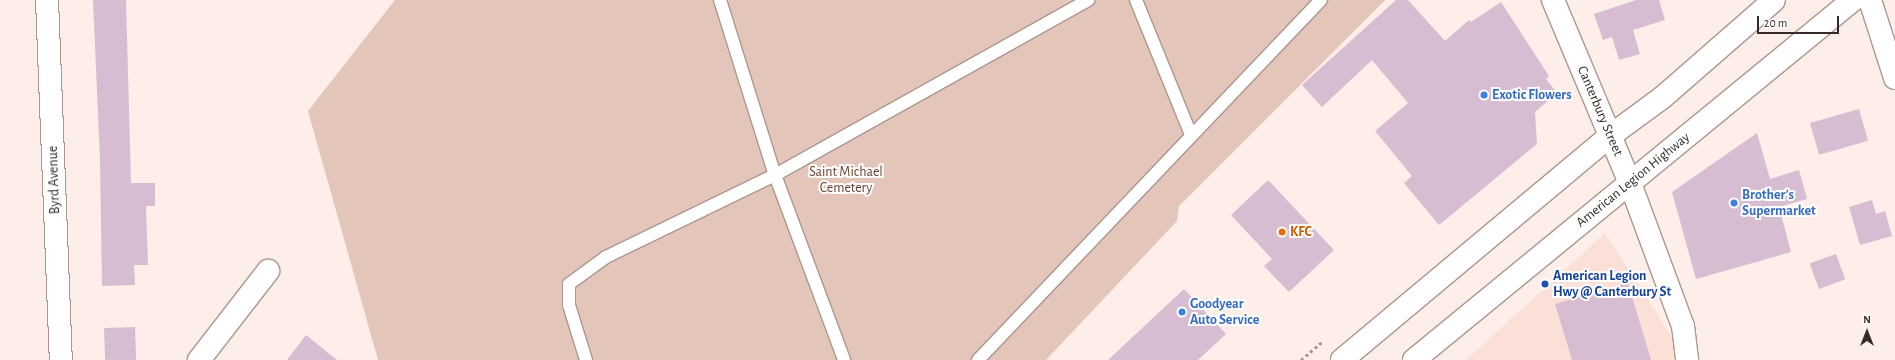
<!DOCTYPE html>
<html>
<head>
<meta charset="utf-8">
<style>
  body { margin:0 }
  #map { position:relative; width:1895px; height:360px; overflow:hidden; background:#fdeee9; font-family:"Alegreya Sans",sans-serif }
  div>[style] { position:absolute }
  .built>* { inset:0; background:#fbe0d7 }
  .green>* { inset:0; background:#e4c5ba }
  .building>* { inset:0; background:#d7bdd1; transform-origin:0 0 }
  .path>* { height:2.5px; margin-top:-1.25px; transform-origin:0; background:repeating-linear-gradient(90deg,#a49894 0 3px,transparent 0 6px) }
  .roads { filter:drop-shadow(1px 0 #ad968d) drop-shadow(-1px 0 #ad968d) drop-shadow(0 1px #ad968d) drop-shadow(0 -1px #ad968d) }
  .lane>* { height:12px; margin:-6px; padding:0 6px; transform-origin:6px; border-radius:6px; background:#fff }
  .street>* { height:22px; margin:-11px; padding:0 11px; transform-origin:11px; border-radius:11px; background:#fff }
  .secondary>* { height:22px; margin:-11px; padding:0 11px; transform-origin:11px; border-radius:11px; background:#fff }
  .dots>* { width:11px; height:11px; translate:-50% -50%; box-sizing:border-box; border:2px solid #fff; border-radius:50% }
  span { translate:-50% -50%; white-space:nowrap; text-align:center; line-height:1.15; -webkit-text-stroke:4px #fff; paint-order:stroke }
  .shop-label { font-size:14px; color:#366cbe; font-weight:700 }
  .left { translate:0 -50%; text-align:left }
  .street-label { font-size:14px; color:#342b28 }
  .park-label { font-size:14px; color:#6a3d2c }
  .food-label { font-size:14px; color:#c56008; font-weight:700 }
  .transit-label { font-size:14px; color:#164399; font-weight:700 }
  .north { position:absolute; left:1847px; top:312px; width:40px; height:40px; -webkit-text-stroke:3px #fff; paint-order:stroke; rotate:0deg; font-size:11px; font-weight:700; line-height:16px; text-align:center; color:#342b28 }
  .north::after { content:''; display:block; margin:auto; width:14px; height:18px; background:#342b28; clip-path:polygon(50% 0,100% 100%,50% 72%,0 100%) }
  .scale { position:absolute; left:1757px; top:16px; width:82px; height:18px; box-sizing:border-box; border:2px solid #342b28; border-top:0; padding-left:5px; font-size:12px; line-height:14px; white-space:nowrap; color:#342b28; -webkit-text-stroke:3px #fff; paint-order:stroke }
</style>
</head>
<body>
<div id="map">
  <div class="built">
    <i style="clip-path:polygon(1605px 233px,1676px 343px,1677px 360px,1466px 360px)"></i>
  </div>
  <div class="green">
    <i style="clip-path:polygon(395px 0,1385px 0,1179px 206px,1177px 221px,1046px 360px,378px 360px,308px 111px)"></i>
  </div>
  <div class="building">
    <i style="clip-path:polygon(93px 0,126px 0,131px 183px,155px 183px,155px 206px,146px 206px,148px 265px,134px 265px,135px 285px,102px 286px,100px 160px)"></i>
    <i style="clip-path:polygon(1396px 0,1408px 0,1445px 41px,1469px 20px,1471px 22px,1501px 2px,1549px 76px,1546px 79px,1557px 93px,1535px 112px,1537px 144px,1439px 225px,1404px 183px,1412px 176px,1375px 131px,1408px 103px,1372px 60px,1322px 107px,1302px 85px)"></i>
    <i style="clip-path:polygon(1636px 0,1659px 0,1665px 20px,1633px 30px,1640px 54px,1619px 60px,1612px 37px,1603px 40px,1594px 14px)"></i>
    <i style="left:1859px;top:109px;width:33px;height:51px;rotate:74deg"></i>
    <i style="clip-path:polygon(1757px 133px,1770px 179px,1799px 170px,1807px 199px,1779px 207px,1791px 252px,1696px 279px,1672px 192px)"></i>
    <i style="clip-path:polygon(1268px 180px,1334px 250px,1289px 292px,1264px 266px,1272px 259px,1231px 215px)"></i>
    <i style="clip-path:polygon(1872px 200px,1876px 214px,1885px 211px,1892px 236px,1860px 245px,1849px 207px)"></i>
    <i style="left:1836px;top:254px;width:27px;height:28px;rotate:70deg"></i>
    <i style="clip-path:polygon(1628px 283px,1651px 360px,1572px 360px,1555px 304px)"></i>
    <i style="clip-path:polygon(1184px 289px,1226px 334px,1198px 360px,1108px 360px)"></i>
    <i style="left:135px;top:327px;width:33px;height:31px;rotate:88deg"></i>
    <i style="clip-path:polygon(306px 335px,337px 360px,287px 360px)"></i>
  </div>
  <div class="path">
    <i style="left:1301px;top:360px;width:28px;rotate:-41deg"></i>
  </div>
  <div class="roads">
    <div class="lane">
      <i style="left:720px;top:0;width:183px;rotate:72.6deg"></i>
      <i style="left:775px;top:175px;width:197px;rotate:69.5deg"></i>
      <i style="left:1136px;top:0;width:146px;rotate:67.8deg"></i>
      <i style="left:586px;top:360px;width:58px;rotate:-107.2deg"></i>
      <i style="left:569px;top:305px;width:21px;rotate:-90deg"></i>
      <i style="left:569px;top:284px;width:46px;rotate:-36.1deg"></i>
      <i style="left:606px;top:257px;width:188px;rotate:-25.9deg"></i>
      <i style="left:775px;top:175px;width:359px;rotate:-29.2deg"></i>
      <i style="left:978px;top:360px;width:497px;rotate:-46.4deg"></i>
    </div>
    <div class="street">
      <i style="left:47px;top:0;width:360px;rotate:87.8deg"></i>
      <i style="left:1553px;top:0;width:199px;rotate:67.2deg"></i>
      <i style="left:1630px;top:183px;width:153px;rotate:69.7deg"></i>
      <i style="left:1683px;top:326px;width:34px;rotate:83deg"></i>
      <i style="left:1870px;top:0;width:82px;rotate:72.2deg"></i>
      <i style="left:199px;top:360px;width:113px;rotate:-52.2deg"></i>
    </div>
    <div class="secondary">
      <i style="left:1342px;top:360px;width:349px;rotate:-39.9deg"></i>
      <i style="left:1610px;top:136px;width:66px;rotate:-36.3deg"></i>
      <i style="left:1663px;top:97px;width:147px;rotate:-41.1deg"></i>
      <i style="left:1414px;top:360px;width:568px;rotate:-39.35deg"></i>
    </div>
  </div>
  <div class="dots">
    <i style="left:1484px;top:95px;background:#3f7fe0"></i>
    <i style="left:1734px;top:203px;background:#3f7fe0"></i>
    <i style="left:1282px;top:232px;background:#e8710a"></i>
    <i style="left:1545px;top:284px;background:#1a4fb4"></i>
    <i style="left:1182px;top:312px;background:#3f7fe0"></i>
  </div>
  <div class="shop-label">
    <span class="left" style="left:1492px;top:95px">Exotic Flowers</span>
    <span class="left" style="left:1742px;top:203px">Brother’s<br>Supermarket</span>
    <span class="left" style="left:1190px;top:312px">Goodyear<br>Auto Service</span>
  </div>
  <div class="street-label">
    <span style="left:1600px;top:111px;rotate:67deg">Canterbury Street</span>
    <span style="left:54px;top:180px;rotate:-92deg">Byrd Avenue</span>
    <span style="left:1633px;top:180px;rotate:-39deg">American Legion Highway</span>
  </div>
  <div class="park-label">
    <span style="left:846px;top:180px">Saint Michael<br>Cemetery</span>
  </div>
  <div class="food-label">
    <span class="left" style="left:1290px;top:232px">KFC</span>
  </div>
  <div class="transit-label">
    <span class="left" style="left:1553px;top:284px">American Legion<br>Hwy @ Canterbury St</span>
  </div>
  <div class="north">N</div>
  <div class="scale">20 m</div>
</div>
</body>
</html>
